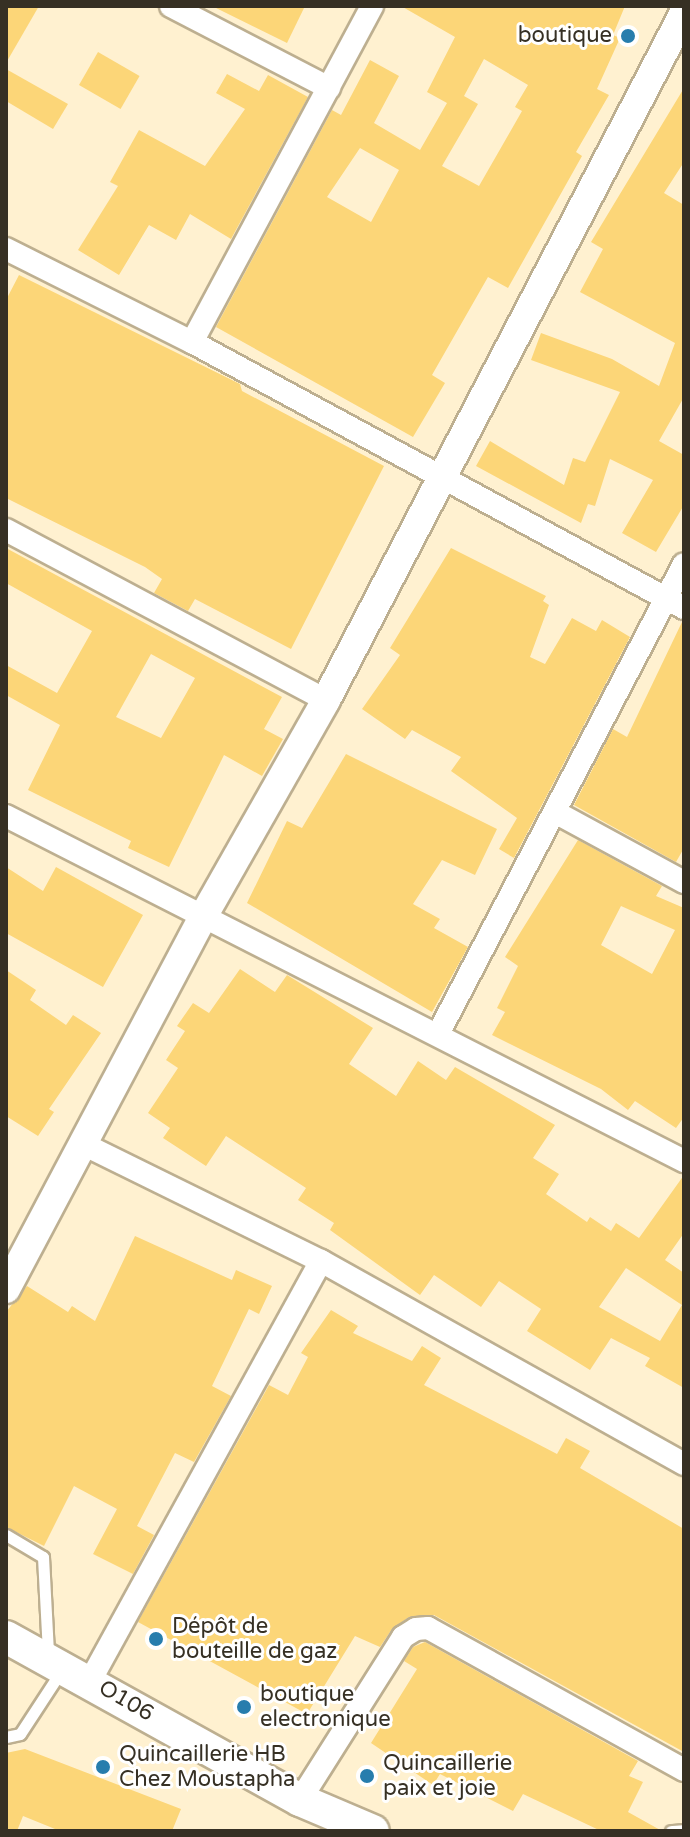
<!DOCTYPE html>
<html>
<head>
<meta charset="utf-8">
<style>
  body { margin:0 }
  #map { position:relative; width:690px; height:1837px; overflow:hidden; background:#fff1d0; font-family:"Varela Round",sans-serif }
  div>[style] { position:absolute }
  .building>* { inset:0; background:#fcd678; transform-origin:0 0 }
  .roads { filter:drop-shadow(2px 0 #bdaf90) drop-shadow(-2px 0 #bdaf90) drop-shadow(0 2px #bdaf90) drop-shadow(0 -2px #bdaf90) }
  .service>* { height:11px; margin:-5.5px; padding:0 5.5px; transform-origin:5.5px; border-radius:5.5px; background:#fff }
  .minor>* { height:22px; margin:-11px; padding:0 11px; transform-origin:11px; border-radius:11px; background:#fff }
  .tertiary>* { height:28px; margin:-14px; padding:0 14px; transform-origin:14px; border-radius:14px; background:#fff }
  .secondary>* { height:32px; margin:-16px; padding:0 16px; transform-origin:16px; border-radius:16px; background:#fff }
  .dots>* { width:22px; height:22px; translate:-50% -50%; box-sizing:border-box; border:4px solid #fff; border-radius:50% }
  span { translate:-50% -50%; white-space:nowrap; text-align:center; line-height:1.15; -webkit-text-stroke:6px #fff; paint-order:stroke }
  .poi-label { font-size:22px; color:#363024 }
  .right { translate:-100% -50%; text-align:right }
  .left { translate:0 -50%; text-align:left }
  .street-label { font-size:22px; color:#363024 }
  .frame { position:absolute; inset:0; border:8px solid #363024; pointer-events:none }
</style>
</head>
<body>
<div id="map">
  <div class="building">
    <i style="clip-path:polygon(6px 6px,39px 6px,6px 63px)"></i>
    <i style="clip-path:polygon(212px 6px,305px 6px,287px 43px)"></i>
    <i style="clip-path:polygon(evenodd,401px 6px,625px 6px,613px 35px,620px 38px,597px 89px,609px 95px,576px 152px,582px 156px,508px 288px,488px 277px,432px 375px,445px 383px,413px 437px,216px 327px,332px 110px,341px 115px,370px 60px,399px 76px,374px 123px,420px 150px,447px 103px,427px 92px,455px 37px,401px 6px,484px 59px,528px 85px,515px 107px,522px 111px,479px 186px,442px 166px,478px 104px,464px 96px,484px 59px,401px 6px,360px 148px,399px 170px,371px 222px,327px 197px,360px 148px)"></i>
    <i style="left:98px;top:52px;width:48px;height:38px;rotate:30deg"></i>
    <i style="clip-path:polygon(6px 69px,68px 104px,53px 129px,6px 101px)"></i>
    <i style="clip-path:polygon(227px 74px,259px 91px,268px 75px,308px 97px,231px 239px,190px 214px,176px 240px,149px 225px,119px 275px,78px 250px,118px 186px,110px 182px,139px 130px,205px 166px,245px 109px,216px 93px)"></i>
    <i style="clip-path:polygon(684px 88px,684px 162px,664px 193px,684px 205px,684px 397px,659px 441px,684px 455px,684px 505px,656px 552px,622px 533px,653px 480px,610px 459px,595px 506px,588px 504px,581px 523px,476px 466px,490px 441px,564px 485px,573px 458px,585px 462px,620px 392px,531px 360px,541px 333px,612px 359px,659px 386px,675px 343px,580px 292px,603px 249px,591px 242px)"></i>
    <i style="clip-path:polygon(19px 275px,240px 384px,242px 391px,384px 466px,291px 649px,195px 599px,188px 611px,154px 593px,162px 579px,145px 567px,6px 498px,6px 300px)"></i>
    <i style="clip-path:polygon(evenodd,6px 548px,282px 697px,264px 729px,283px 739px,262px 776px,224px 755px,169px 867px,128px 848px,131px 841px,28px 790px,60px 725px,6px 695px,6px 665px,57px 693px,92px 631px,6px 583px,6px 548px,151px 654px,195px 678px,161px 738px,116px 717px,151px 654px)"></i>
    <i style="clip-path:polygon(451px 548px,546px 596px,543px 601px,549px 605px,530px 657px,545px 664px,572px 618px,596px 631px,602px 620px,630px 637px,514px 858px,499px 849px,517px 818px,451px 771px,461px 757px,412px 730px,405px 739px,362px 709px,400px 655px,390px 648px)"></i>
    <i style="clip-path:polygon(682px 622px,684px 848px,676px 862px,574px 805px,613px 729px,627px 737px)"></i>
    <i style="clip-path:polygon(346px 754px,497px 829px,475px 875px,442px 860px,413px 904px,440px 919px,434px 928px,468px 947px,432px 1012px,247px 903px,287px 821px,302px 828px)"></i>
    <i style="clip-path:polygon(evenodd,578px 840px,662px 886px,656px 896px,684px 908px,684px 1117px,676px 1128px,635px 1101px,628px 1110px,601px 1089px,492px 1035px,505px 1012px,497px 1008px,518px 966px,505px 957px,578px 840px,621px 906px,675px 930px,652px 974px,601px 945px,621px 906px)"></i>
    <i style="clip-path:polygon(6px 867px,43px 891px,56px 867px,143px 915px,103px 987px,6px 933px)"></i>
    <i style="clip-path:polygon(evenodd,240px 969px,275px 992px,287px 975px,373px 1028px,349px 1064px,396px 1096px,418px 1061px,446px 1080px,455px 1067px,555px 1125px,533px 1158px,559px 1174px,546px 1194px,587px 1222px,590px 1217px,611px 1231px,616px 1223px,639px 1238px,684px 1175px,684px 1233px,665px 1260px,684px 1273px,684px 1388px,645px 1366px,650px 1358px,611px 1338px,590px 1370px,527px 1331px,541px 1309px,499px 1281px,481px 1307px,434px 1275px,420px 1295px,330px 1230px,334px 1223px,298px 1200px,306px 1188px,226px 1136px,206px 1166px,163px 1138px,170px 1128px,148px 1113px,178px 1068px,166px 1060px,185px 1031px,177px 1026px,193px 1003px,209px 1013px,240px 969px,626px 1268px,682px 1305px,660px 1341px,599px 1307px,626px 1268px)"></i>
    <i style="clip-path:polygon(6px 970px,36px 990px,30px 1000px,66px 1025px,73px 1015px,101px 1033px,49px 1109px,54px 1112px,38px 1136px,6px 1116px)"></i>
    <i style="clip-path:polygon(135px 1236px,232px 1280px,236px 1270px,272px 1286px,259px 1314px,249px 1309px,212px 1386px,231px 1396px,194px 1462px,175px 1453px,137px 1526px,154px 1535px,133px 1574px,93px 1554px,117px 1509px,74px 1486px,44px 1546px,6px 1527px,6px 1312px,27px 1286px,68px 1312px,72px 1306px,95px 1321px)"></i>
    <i style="clip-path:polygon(331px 1310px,358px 1326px,353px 1333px,412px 1361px,422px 1346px,441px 1358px,424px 1385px,557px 1454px,566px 1438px,590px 1451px,580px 1468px,684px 1529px,684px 1752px,434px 1615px,409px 1617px,392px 1629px,380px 1647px,355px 1636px,307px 1714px,138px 1622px,269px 1385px,288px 1395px,308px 1357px,301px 1353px)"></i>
    <i style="clip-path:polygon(425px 1642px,638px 1761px,629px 1776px,643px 1782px,628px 1812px,662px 1831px,601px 1831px,523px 1794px,513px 1811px,440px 1774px,433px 1785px,371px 1743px,417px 1669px,404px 1661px,413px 1647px)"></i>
    <i style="clip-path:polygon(25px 1749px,181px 1809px,172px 1831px,60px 1831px,23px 1816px,17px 1831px,6px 1831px,6px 1753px)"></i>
  </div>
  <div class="roads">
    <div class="service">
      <i style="left:6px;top:1535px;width:43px;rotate:30.7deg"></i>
      <i style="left:43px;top:1557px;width:97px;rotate:87deg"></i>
      <i style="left:6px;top:1737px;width:14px;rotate:-12deg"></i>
      <i style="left:20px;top:1734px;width:75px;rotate:-56.9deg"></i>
      <i style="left:671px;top:1831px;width:13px;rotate:-4deg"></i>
    </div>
    <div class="minor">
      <i style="left:171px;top:6px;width:178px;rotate:27.4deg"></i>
      <i style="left:6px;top:249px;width:208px;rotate:26.6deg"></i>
      <i style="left:192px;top:342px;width:559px;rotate:28.4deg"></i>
      <i style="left:192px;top:342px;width:381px;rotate:-61.8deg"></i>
      <i style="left:6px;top:530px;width:362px;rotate:28deg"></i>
      <i style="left:555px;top:812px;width:147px;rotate:28.5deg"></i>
      <i style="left:6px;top:816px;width:761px;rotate:26.97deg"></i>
      <i style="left:438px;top:1034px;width:530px;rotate:-62.37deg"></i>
      <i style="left:83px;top:1144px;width:265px;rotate:26.2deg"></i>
      <i style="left:321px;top:1261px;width:416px;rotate:29.2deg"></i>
      <i style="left:90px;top:1681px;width:479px;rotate:-61.2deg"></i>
      <i style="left:300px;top:1800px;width:193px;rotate:-57.7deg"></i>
      <i style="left:403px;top:1637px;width:15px;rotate:-32deg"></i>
      <i style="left:416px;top:1629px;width:12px;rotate:-5deg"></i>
      <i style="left:428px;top:1628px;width:293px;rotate:29deg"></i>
    </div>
    <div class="tertiary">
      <i style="left:6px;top:1289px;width:423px;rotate:-62.1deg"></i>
      <i style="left:204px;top:915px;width:247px;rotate:-60.4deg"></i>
      <i style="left:326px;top:700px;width:775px;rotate:-62.48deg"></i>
    </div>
    <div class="secondary">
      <i style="left:6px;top:1637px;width:336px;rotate:29deg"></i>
      <i style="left:300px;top:1800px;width:79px;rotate:23deg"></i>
    </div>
  </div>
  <div class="dots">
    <i style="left:628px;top:36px;background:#277dad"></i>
    <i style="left:156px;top:1639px;background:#277dad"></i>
    <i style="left:244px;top:1707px;background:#277dad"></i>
    <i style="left:103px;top:1767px;background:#277dad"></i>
    <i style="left:367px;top:1776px;background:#277dad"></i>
  </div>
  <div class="poi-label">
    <span class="right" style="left:612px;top:36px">boutique</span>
    <span class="left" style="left:172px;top:1639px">Dépôt de<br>bouteille de gaz</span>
    <span class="left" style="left:260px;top:1707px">boutique<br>electronique</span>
    <span class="left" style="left:119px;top:1767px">Quincaillerie HB<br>Chez Moustapha</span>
    <span class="left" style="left:383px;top:1776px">Quincaillerie<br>paix et joie</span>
  </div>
  <div class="street-label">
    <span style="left:126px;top:1701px;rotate:30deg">O106</span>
  </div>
  <div class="frame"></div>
</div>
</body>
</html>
